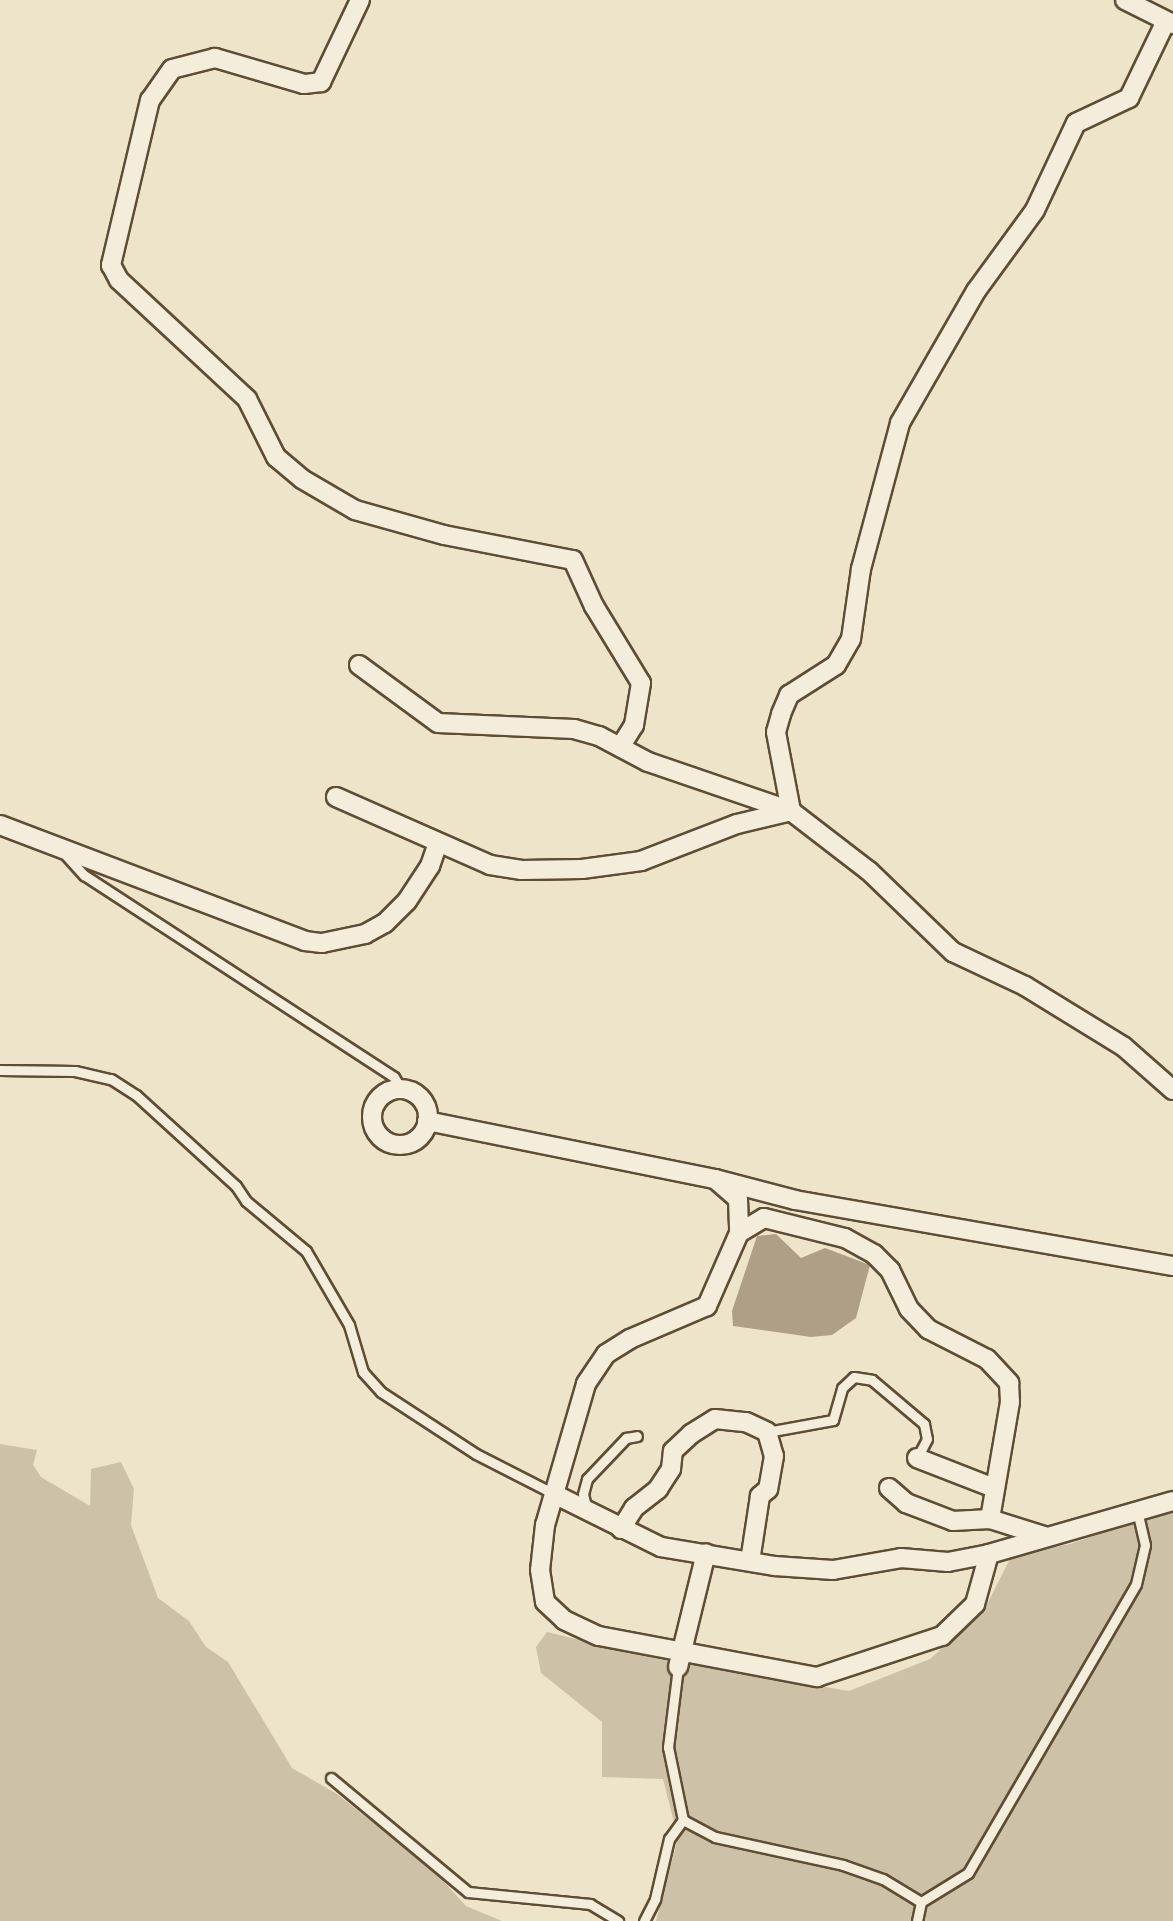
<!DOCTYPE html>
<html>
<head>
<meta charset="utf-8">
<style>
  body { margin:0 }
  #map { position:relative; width:1173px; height:1921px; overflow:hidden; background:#eee4c9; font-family:Vollkorn,serif }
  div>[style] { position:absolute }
  .green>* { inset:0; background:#cdc2a8 }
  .water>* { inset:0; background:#ada086 }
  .roads { filter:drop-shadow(2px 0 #5e4d35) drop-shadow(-2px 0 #5e4d35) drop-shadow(0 2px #5e4d35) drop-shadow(0 -2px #5e4d35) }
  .service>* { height:9px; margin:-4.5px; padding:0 4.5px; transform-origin:4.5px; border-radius:4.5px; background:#f4eddc }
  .minor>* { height:18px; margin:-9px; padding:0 9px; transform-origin:9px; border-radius:9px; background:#f4eddc }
  .minor>.ring { margin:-9px; padding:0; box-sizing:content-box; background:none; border:18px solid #f4eddc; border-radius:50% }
  span { translate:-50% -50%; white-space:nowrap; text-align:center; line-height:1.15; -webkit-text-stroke:5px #f4eddc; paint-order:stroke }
</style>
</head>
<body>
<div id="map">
  <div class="green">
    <i style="clip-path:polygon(0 1444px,37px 1450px,33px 1465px,41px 1477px,90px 1506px,91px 1469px,121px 1462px,134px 1489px,131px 1525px,158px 1598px,189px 1621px,206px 1647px,228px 1662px,292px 1768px,337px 1794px,435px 1872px,466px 1906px,502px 1921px,0 1921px)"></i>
    <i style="clip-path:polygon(1173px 1509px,1173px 1921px,656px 1921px,678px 1838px,663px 1779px,602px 1777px,602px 1722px,541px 1673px,536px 1647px,547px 1632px,659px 1659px,849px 1691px,930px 1659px,983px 1612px,1012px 1555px,1070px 1544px)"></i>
  </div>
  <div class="water">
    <i style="clip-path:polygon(776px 1234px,801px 1258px,825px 1248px,870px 1265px,856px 1318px,832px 1335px,811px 1337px,733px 1326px,732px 1311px,757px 1236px)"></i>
  </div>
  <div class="roads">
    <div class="service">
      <i style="left:64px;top:853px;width:30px;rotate:48deg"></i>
      <i style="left:84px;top:875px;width:370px;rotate:33.1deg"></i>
      <i style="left:394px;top:1077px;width:14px;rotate:60deg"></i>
      <i style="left:0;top:1070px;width:75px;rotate:0.8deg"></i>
      <i style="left:75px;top:1071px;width:37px;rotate:13deg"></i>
      <i style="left:111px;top:1079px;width:30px;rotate:33deg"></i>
      <i style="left:136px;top:1095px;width:135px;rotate:42.3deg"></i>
      <i style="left:236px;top:1186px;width:18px;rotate:56deg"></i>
      <i style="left:246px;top:1201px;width:78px;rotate:39.8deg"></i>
      <i style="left:306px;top:1251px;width:86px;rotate:59.8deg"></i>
      <i style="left:349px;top:1325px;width:49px;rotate:73.4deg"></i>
      <i style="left:363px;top:1372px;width:27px;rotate:48deg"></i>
      <i style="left:381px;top:1392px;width:113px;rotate:33.1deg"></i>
      <i style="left:476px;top:1454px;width:88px;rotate:27.1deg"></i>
      <i style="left:767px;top:1432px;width:67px;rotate:-10.3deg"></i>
      <i style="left:833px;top:1420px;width:33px;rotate:-74deg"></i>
      <i style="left:842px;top:1388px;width:16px;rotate:-43deg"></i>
      <i style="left:854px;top:1377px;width:18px;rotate:9deg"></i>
      <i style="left:872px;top:1380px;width:68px;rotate:40.2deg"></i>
      <i style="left:924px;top:1424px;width:15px;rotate:79deg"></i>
      <i style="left:927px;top:1439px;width:21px;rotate:118deg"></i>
      <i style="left:587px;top:1510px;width:16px;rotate:-104deg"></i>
      <i style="left:583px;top:1494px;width:16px;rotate:-75deg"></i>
      <i style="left:587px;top:1479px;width:57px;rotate:-46.4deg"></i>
      <i style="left:626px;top:1438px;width:11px;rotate:-10deg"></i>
      <i style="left:678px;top:1667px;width:81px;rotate:97.1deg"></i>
      <i style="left:668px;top:1747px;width:75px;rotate:78.4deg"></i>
      <i style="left:683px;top:1820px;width:36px;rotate:28deg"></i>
      <i style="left:715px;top:1837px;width:131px;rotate:12.3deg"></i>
      <i style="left:843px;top:1865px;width:42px;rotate:19.3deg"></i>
      <i style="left:883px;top:1879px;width:44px;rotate:31.2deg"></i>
      <i style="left:331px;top:1778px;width:178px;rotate:39.8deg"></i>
      <i style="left:468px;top:1892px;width:123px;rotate:5.6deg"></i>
      <i style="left:590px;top:1904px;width:33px;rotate:31deg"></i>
      <i style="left:644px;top:1921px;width:25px;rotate:-63deg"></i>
      <i style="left:655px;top:1899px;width:62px;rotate:-76.9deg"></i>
      <i style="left:669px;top:1839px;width:24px;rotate:-54deg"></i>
      <i style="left:917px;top:1921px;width:19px;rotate:-78deg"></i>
      <i style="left:921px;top:1902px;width:55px;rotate:-31.7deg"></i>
      <i style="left:968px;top:1873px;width:334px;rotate:-59.8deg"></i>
      <i style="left:1136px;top:1584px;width:40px;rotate:-77deg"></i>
      <i style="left:1145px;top:1545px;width:35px;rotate:-103deg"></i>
    </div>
    <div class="minor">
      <i style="left:360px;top:0;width:91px;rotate:115.4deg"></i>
      <i style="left:321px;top:82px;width:17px;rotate:173deg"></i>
      <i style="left:304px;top:84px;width:93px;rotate:-163.7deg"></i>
      <i style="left:215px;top:58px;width:44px;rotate:165.7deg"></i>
      <i style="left:172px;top:69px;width:38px;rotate:125deg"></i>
      <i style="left:150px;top:100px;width:170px;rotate:103.3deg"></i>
      <i style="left:111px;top:265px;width:17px;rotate:62deg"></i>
      <i style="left:119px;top:280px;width:175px;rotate:42.9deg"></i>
      <i style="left:247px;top:399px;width:65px;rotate:63.4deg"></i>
      <i style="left:276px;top:457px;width:34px;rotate:40deg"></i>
      <i style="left:302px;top:479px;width:61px;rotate:30.3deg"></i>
      <i style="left:355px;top:510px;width:92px;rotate:15.7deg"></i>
      <i style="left:444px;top:535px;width:131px;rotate:11deg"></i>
      <i style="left:573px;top:560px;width:51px;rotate:65.5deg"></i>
      <i style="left:594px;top:606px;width:90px;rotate:58.6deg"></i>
      <i style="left:641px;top:683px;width:43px;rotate:99.5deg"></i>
      <i style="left:634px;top:725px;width:26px;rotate:122deg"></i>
      <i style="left:1125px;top:0;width:54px;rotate:26.6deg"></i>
      <i style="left:359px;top:665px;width:98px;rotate:36.3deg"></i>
      <i style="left:438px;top:723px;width:136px;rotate:2.5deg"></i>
      <i style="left:574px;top:729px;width:26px;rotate:16deg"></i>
      <i style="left:599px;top:736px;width:55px;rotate:28deg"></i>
      <i style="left:648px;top:762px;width:151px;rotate:18.9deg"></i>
      <i style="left:791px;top:811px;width:98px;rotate:37.6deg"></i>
      <i style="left:869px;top:871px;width:117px;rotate:44deg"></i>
      <i style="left:953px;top:952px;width:80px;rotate:25.3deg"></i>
      <i style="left:1025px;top:986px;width:116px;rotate:31.6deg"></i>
      <i style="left:1124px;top:1047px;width:65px;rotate:41.3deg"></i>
      <i style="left:336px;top:797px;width:168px;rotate:23.8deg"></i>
      <i style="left:490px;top:865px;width:32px;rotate:9deg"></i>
      <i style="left:522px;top:870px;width:60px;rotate:-1deg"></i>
      <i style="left:582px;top:869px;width:60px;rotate:-7.7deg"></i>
      <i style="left:641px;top:861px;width:103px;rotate:-21.1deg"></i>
      <i style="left:737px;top:824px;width:56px;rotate:-13.5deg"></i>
      <i style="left:791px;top:811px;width:80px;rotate:-100.8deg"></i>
      <i style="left:776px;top:732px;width:19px;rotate:-74deg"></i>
      <i style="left:781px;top:714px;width:21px;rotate:-67deg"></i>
      <i style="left:789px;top:695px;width:56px;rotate:-32.6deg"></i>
      <i style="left:836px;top:665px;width:30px;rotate:-60deg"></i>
      <i style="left:851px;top:639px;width:71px;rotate:-81.9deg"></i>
      <i style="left:861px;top:569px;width:151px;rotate:-75deg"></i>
      <i style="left:900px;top:423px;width:152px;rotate:-60.1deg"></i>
      <i style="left:976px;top:291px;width:100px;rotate:-53.9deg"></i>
      <i style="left:1035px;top:210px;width:96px;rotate:-64.8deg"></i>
      <i style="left:1076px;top:123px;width:59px;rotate:-25.3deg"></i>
      <i style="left:1129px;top:98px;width:85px;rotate:-64.3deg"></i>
      <i style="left:0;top:825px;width:326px;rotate:20.8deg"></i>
      <i style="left:305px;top:941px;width:17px;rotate:7deg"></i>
      <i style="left:322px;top:943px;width:44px;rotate:-11.8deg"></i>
      <i style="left:365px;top:934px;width:23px;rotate:-29deg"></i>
      <i style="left:385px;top:923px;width:31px;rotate:-45deg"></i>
      <i style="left:407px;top:901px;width:42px;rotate:-56.7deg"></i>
      <i style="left:430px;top:866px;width:24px;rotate:-71deg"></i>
      <i class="ring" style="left:372px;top:1089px;width:38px;height:38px"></i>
      <i style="left:427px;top:1121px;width:294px;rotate:11.4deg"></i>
      <i style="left:715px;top:1179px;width:83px;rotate:14.7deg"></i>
      <i style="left:795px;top:1200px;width:384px;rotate:9.9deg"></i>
      <i style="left:715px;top:1179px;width:30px;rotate:41deg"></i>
      <i style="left:738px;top:1199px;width:34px;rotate:88deg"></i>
      <i style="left:739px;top:1233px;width:80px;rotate:113.7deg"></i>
      <i style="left:707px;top:1306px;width:84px;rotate:156.8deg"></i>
      <i style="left:630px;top:1339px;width:28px;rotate:148deg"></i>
      <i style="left:606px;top:1354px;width:36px;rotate:124deg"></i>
      <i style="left:586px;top:1384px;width:147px;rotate:106.2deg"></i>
      <i style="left:545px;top:1525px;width:45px;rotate:96.3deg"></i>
      <i style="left:540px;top:1570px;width:32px;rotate:81deg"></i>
      <i style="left:545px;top:1602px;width:26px;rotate:43deg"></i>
      <i style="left:564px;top:1620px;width:38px;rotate:25deg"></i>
      <i style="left:599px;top:1636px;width:222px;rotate:10.7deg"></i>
      <i style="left:817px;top:1677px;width:132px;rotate:-18.2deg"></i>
      <i style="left:942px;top:1636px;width:46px;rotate:-44.1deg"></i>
      <i style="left:975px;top:1604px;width:52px;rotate:-74.4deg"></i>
      <i style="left:739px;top:1233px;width:29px;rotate:-31deg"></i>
      <i style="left:764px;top:1218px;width:83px;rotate:13.9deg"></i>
      <i style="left:845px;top:1238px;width:33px;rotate:29deg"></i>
      <i style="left:874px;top:1254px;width:23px;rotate:45deg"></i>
      <i style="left:890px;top:1270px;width:43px;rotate:64deg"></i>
      <i style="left:909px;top:1309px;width:28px;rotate:46deg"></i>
      <i style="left:928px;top:1329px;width:66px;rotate:27deg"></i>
      <i style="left:987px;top:1359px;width:33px;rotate:47deg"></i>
      <i style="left:1009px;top:1383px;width:19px;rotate:87deg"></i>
      <i style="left:1010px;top:1402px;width:119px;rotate:99.7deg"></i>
      <i style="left:990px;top:1519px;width:57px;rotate:17.5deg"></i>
      <i style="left:917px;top:1458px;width:83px;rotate:21.3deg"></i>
      <i style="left:889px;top:1488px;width:23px;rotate:41deg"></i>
      <i style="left:906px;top:1503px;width:50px;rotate:21deg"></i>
      <i style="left:953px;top:1521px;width:37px;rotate:-3deg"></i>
      <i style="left:554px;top:1494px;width:119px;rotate:26.4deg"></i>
      <i style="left:661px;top:1547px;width:116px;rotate:9.5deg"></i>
      <i style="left:775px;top:1566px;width:58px;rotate:3.9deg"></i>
      <i style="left:833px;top:1570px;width:69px;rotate:-10deg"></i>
      <i style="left:901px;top:1558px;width:47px;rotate:4.9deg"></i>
      <i style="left:948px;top:1562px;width:42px;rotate:-11deg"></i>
      <i style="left:989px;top:1554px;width:191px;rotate:-16.1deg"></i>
      <i style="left:621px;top:1529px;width:25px;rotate:-58deg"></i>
      <i style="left:634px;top:1508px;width:31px;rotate:-38deg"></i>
      <i style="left:658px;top:1489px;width:24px;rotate:-57deg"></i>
      <i style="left:671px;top:1469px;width:18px;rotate:-84deg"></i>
      <i style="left:673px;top:1451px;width:25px;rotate:-43deg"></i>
      <i style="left:691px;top:1434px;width:28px;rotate:-32deg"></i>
      <i style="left:715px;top:1419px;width:31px;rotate:6deg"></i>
      <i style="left:746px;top:1422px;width:23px;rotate:25deg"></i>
      <i style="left:767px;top:1432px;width:25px;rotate:74deg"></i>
      <i style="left:774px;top:1456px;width:34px;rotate:100deg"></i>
      <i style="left:768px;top:1489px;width:11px;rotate:139deg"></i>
      <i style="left:760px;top:1496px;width:66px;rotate:98.7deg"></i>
      <i style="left:678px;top:1667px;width:117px;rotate:-76.2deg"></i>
    </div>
  </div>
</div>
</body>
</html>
